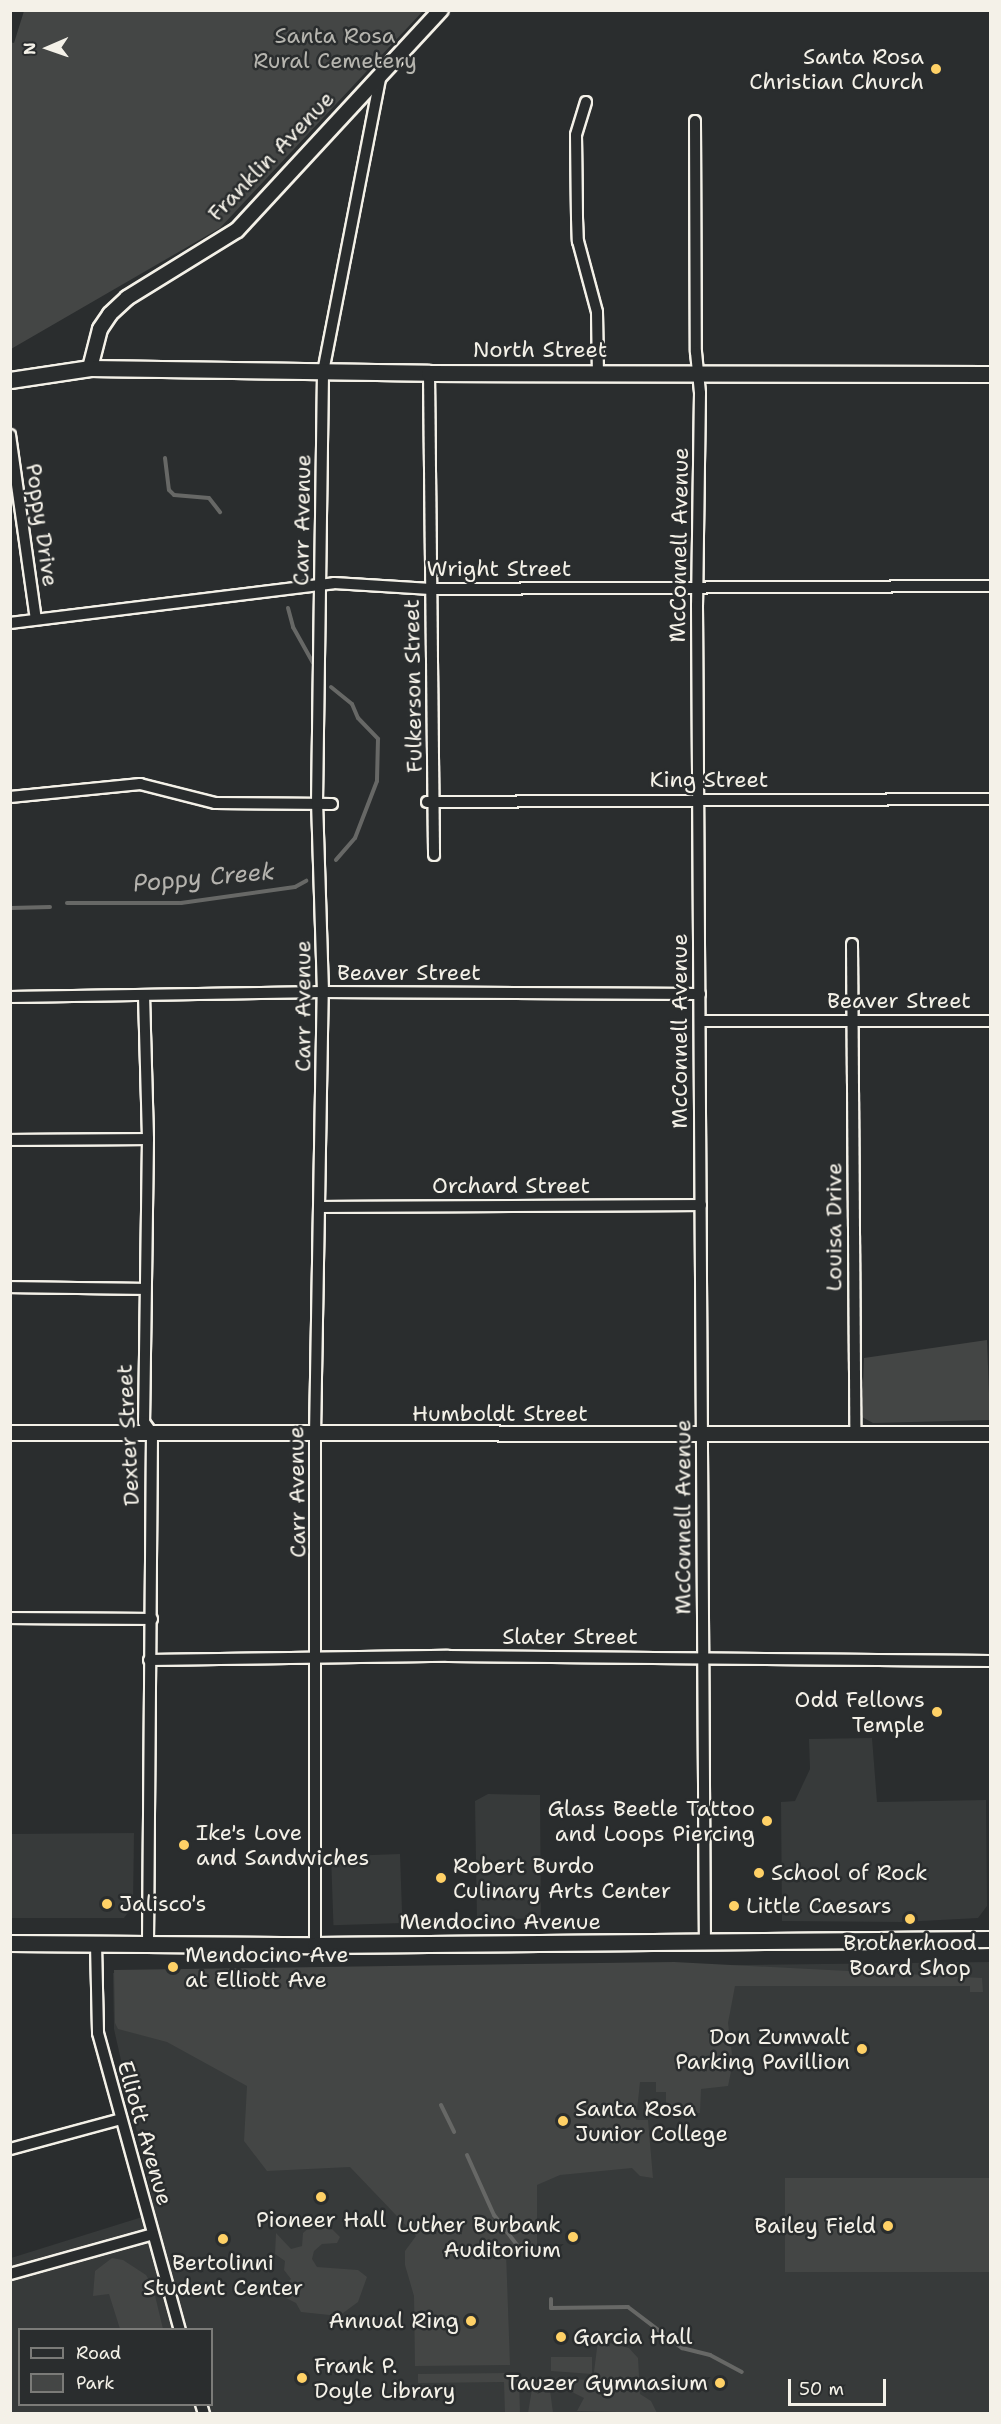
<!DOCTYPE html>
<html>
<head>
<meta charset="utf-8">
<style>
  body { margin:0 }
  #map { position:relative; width:1001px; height:2424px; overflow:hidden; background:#2a2d2e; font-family:"Shantell Sans",sans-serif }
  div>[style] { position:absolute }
  .built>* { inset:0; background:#373a3a; transform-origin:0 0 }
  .green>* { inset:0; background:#444645; transform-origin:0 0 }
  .stream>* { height:4px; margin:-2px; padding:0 2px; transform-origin:2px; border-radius:2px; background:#676866 }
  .roads { filter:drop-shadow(2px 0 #f4f1e8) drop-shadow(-2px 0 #f4f1e8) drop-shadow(0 2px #f4f1e8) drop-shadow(0 -2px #f4f1e8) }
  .minor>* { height:10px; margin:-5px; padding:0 5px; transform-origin:5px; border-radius:5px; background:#2a2d2e }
  .tertiary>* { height:14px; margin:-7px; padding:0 7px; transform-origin:7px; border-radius:7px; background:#2a2d2e }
  .secondary>* { height:15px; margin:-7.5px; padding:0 7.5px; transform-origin:7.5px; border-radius:7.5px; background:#2a2d2e }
  .dots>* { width:16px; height:16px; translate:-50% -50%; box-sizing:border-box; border:3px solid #2a2d2e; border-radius:50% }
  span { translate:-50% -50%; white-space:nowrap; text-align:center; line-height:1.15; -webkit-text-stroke:5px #2a2d2e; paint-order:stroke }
  .park-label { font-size:22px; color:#b6b5af }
  .poi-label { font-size:22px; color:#f4f1e8 }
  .right { translate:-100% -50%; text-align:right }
  .left { translate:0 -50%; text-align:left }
  .street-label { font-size:22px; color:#f4f1e8 }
  .water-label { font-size:24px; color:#b5b3ae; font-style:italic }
  .frame { position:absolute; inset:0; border:12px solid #f4f1e8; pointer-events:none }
  .legend { position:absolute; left:18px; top:2328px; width:195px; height:78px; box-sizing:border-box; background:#2a2d2e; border:2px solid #7b7b78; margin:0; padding:8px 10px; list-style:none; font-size:18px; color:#f4f1e8 }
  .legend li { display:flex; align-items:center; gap:12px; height:30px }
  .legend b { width:30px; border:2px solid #7b7b78 }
  .north { position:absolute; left:18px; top:18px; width:60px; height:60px; -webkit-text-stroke:4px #2a2d2e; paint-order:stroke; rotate:268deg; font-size:16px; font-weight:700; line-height:24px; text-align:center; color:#f4f1e8 }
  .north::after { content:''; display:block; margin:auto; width:21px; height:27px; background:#f4f1e8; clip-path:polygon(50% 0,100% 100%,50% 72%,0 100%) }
  .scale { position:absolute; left:788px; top:2379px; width:98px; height:27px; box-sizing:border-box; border:3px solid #f4f1e8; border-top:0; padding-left:8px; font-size:18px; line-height:21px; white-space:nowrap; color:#f4f1e8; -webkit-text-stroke:4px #2a2d2e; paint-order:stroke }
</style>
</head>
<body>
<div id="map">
  <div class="built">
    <i style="clip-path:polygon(872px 1738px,877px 1802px,986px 1800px,987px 1906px,978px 1918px,902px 1922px,782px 1921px,781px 1802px,795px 1801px,810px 1769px,809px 1739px)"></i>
    <i style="clip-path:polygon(488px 1794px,540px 1795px,541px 1918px,477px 1920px,475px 1801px)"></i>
    <i style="clip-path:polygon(134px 1833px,133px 1906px,124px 1918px,11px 1918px,11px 1834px)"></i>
    <i style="left:400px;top:1854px;width:69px;height:69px;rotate:88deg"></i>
    <i style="clip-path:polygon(evenodd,990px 1962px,990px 2413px,11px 2414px,11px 2258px,155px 2213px,114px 2029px,113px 1973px,990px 1962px,20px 2330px,212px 2330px,212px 2404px,20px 2404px,20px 2330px)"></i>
  </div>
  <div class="green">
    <i style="clip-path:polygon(24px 11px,24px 10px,423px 11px,220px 228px,11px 349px,10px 42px,14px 43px)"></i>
    <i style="clip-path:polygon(987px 1340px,990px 1420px,873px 1423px,862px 1417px,864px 1358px)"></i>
    <i style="clip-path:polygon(674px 1962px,982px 1978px,983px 1992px,970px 1992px,970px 1986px,735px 1986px,728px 2023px,733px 2062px,728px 2086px,701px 2089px,700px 2113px,666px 2113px,666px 2092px,656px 2092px,656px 2082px,640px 2082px,636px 2120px,648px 2120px,653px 2178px,640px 2176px,632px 2168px,560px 2175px,537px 2185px,537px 2250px,506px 2252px,510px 2365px,415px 2366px,414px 2296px,405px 2265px,405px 2251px,416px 2236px,350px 2167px,267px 2171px,244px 2141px,247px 2086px,167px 2042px,118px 2029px,115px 2023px,114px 1970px)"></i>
    <i style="left:785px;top:2178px;width:205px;height:94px"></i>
    <i style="clip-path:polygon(311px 2226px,329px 2226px,340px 2237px,337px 2243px,322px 2244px,314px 2251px,312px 2259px,317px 2267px,358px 2270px,367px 2277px,358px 2302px,339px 2316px,301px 2312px,296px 2303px,278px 2294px,291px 2279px,284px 2270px,285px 2261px,275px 2254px,276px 2233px,291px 2249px,302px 2246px,303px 2233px)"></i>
    <i style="clip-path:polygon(112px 2258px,123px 2260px,146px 2275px,153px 2287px,163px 2329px,120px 2329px,109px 2294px,93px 2296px,95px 2271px)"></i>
    <i style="clip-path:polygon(598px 2340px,629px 2348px,638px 2358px,640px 2394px,651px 2401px,657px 2413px,577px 2411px,584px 2398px,568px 2390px,564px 2379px,593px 2380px)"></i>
    <i style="clip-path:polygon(551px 2357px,592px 2357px,592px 2374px,551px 2371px)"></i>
    <i style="clip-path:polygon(513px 2373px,519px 2380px,520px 2413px,505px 2413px,504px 2382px,418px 2383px,418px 2374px)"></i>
    <i style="clip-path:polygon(538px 2381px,544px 2381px,550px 2390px,553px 2413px,528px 2413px,533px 2383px)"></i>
  </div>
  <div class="stream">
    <i style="left:165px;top:458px;width:32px;rotate:83deg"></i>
    <i style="left:169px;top:490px;width:7px;rotate:45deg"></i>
    <i style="left:174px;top:495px;width:35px;rotate:5deg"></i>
    <i style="left:209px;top:498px;width:18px;rotate:52deg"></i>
    <i style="left:288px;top:608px;width:20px;rotate:75deg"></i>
    <i style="left:293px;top:627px;width:41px;rotate:60.9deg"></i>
    <i style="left:331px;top:687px;width:27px;rotate:39deg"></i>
    <i style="left:352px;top:704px;width:15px;rotate:67deg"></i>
    <i style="left:358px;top:718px;width:29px;rotate:46deg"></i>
    <i style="left:378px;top:739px;width:42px;rotate:91.4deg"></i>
    <i style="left:377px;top:781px;width:61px;rotate:111.1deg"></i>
    <i style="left:355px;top:838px;width:29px;rotate:131deg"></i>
    <i style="left:67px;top:903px;width:114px"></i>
    <i style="left:181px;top:903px;width:115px;rotate:-8deg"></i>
    <i style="left:295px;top:887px;width:13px;rotate:-29deg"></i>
    <i style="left:10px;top:908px;width:40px;rotate:-1.4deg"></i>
    <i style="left:441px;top:2105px;width:30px;rotate:64deg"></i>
    <i style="left:467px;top:2155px;width:66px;rotate:65.8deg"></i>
    <i style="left:494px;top:2215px;width:44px;rotate:52.4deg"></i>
    <i style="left:551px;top:2299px;width:9px;rotate:90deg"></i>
    <i style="left:551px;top:2308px;width:77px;rotate:-0.7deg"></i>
    <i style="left:628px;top:2307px;width:68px;rotate:37.2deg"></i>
    <i style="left:682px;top:2348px;width:29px;rotate:14deg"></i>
    <i style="left:710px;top:2355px;width:36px;rotate:28deg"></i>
  </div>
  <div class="roads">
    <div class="minor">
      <i style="left:586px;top:102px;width:34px;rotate:107deg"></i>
      <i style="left:576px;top:135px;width:83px;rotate:89.3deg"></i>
      <i style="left:577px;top:218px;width:23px;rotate:88deg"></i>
      <i style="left:578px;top:241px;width:73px;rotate:75deg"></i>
      <i style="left:597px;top:312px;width:62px;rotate:89.1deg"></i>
      <i style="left:695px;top:121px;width:231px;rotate:89.8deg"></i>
      <i style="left:696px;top:352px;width:41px;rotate:84.4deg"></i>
      <i style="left:700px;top:393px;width:212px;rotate:90.8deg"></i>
      <i style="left:697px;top:605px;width:1337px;rotate:89.66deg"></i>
      <i style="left:429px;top:373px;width:482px;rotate:89.4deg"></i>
      <i style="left:10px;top:435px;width:186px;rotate:82deg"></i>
      <i style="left:10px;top:623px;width:326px;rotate:-7deg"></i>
      <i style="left:334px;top:583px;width:97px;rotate:3.5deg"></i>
      <i style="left:431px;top:589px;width:559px;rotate:-0.31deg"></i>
      <i style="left:10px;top:797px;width:131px;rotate:-5.7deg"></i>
      <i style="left:140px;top:784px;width:77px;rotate:14.2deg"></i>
      <i style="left:215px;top:803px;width:117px;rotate:0.5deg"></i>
      <i style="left:427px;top:802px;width:563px;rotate:-0.31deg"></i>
      <i style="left:852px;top:944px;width:488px;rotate:89.6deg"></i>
      <i style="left:144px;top:995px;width:144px;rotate:88.4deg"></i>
      <i style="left:148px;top:1139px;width:283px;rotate:90.8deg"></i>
      <i style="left:144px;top:1422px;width:14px;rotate:54deg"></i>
      <i style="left:152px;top:1433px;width:511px;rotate:90.45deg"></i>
      <i style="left:10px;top:997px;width:313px;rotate:-0.9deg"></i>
      <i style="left:323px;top:992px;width:377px;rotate:0.3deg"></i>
      <i style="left:700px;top:1021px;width:290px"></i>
      <i style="left:10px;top:1140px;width:138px;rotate:-0.4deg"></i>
      <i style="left:322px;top:1207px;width:379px;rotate:-0.3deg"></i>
      <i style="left:10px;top:1287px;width:135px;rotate:0.8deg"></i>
      <i style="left:10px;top:1618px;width:142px;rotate:0.4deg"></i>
      <i style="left:149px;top:1660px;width:299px;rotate:-0.8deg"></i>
      <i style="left:448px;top:1656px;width:542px;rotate:0.53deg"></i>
      <i style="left:96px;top:1944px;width:89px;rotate:88.7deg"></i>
      <i style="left:98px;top:2033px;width:308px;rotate:74.6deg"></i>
      <i style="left:315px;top:1945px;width:510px;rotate:-90deg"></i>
      <i style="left:315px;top:1435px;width:443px;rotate:-89deg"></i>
      <i style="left:323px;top:992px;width:189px;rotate:-91.8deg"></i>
      <i style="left:317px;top:803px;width:431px;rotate:-89.2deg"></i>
      <i style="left:323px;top:372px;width:304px;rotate:-79deg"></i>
      <i style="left:10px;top:2149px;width:115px;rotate:-15.1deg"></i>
      <i style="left:10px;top:2274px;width:148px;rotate:-15.6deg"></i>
      <i style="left:201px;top:2404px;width:10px;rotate:73deg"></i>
    </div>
    <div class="tertiary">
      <i style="left:90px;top:368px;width:40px;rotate:-75.6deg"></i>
      <i style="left:100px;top:329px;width:18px;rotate:-56deg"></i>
      <i style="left:110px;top:314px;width:23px;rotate:-43deg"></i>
      <i style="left:127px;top:298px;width:129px;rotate:-31.7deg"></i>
      <i style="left:237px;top:230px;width:300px;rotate:-47.2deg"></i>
      <i style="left:10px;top:1433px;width:980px;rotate:0.06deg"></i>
    </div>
    <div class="secondary">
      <i style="left:10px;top:380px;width:81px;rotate:-8.5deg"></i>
      <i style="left:90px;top:368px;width:339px;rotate:0.8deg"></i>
      <i style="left:429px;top:373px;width:561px;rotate:0.1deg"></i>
      <i style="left:10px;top:1943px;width:305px;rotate:0.4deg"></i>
      <i style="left:315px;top:1945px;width:675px;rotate:-0.51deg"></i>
    </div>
  </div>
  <div class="dots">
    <i style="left:936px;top:69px;background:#ffd166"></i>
    <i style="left:937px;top:1712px;background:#ffd166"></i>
    <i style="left:767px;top:1821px;background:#ffd166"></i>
    <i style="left:184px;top:1845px;background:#ffd166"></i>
    <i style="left:759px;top:1873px;background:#ffd166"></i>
    <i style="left:441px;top:1878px;background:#ffd166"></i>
    <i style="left:107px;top:1904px;background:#ffd166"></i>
    <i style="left:734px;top:1906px;background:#ffd166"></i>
    <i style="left:910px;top:1919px;background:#ffd166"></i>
    <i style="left:173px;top:1967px;background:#ffd166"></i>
    <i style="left:862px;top:2049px;background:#ffd166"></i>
    <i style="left:563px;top:2121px;background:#ffd166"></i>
    <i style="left:321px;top:2197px;background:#ffd166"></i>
    <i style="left:888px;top:2226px;background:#ffd166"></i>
    <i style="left:573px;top:2237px;background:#ffd166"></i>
    <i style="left:223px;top:2239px;background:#ffd166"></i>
    <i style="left:471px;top:2321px;background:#ffd166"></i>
    <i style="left:561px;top:2337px;background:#ffd166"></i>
    <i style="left:302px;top:2378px;background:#ffd166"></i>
    <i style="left:720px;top:2383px;background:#ffd166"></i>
  </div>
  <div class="park-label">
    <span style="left:335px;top:48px">Santa Rosa<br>Rural Cemetery</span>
  </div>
  <div class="poi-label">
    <span class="right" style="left:924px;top:69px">Santa Rosa<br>Christian Church</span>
    <span class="right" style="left:925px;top:1712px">Odd Fellows<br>Temple</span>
    <span class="right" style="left:755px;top:1821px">Glass Beetle Tattoo<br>and Loops Piercing</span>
    <span class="left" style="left:196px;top:1845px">Ike's Love<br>and Sandwiches</span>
    <span class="left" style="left:453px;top:1878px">Robert Burdo<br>Culinary Arts Center</span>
    <span class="left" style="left:771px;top:1873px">School of Rock</span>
    <span class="left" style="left:119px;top:1904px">Jalisco's</span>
    <span class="left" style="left:746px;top:1906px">Little Caesars</span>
    <span style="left:910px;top:1955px">Brotherhood<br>Board Shop</span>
    <span class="left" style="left:185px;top:1967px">Mendocino Ave<br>at Elliott Ave</span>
    <span class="right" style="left:850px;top:2049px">Don Zumwalt<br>Parking Pavillion</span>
    <span class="left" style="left:575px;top:2121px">Santa Rosa<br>Junior College</span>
    <span style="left:321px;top:2220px">Pioneer Hall</span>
    <span class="right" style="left:561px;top:2237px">Luther Burbank<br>Auditorium</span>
    <span class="right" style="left:876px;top:2226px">Bailey Field</span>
    <span style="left:223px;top:2275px">Bertolinni<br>Student Center</span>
    <span class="right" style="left:459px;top:2321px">Annual Ring</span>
    <span class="left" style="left:573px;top:2337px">Garcia Hall</span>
    <span class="left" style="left:314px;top:2378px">Frank P.<br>Doyle Library</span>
    <span class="right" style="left:708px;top:2383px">Tauzer Gymnasium</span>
  </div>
  <div class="street-label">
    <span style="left:271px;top:156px;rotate:-46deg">Franklin Avenue</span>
    <span style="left:540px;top:350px">North Street</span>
    <span style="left:302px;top:520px;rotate:-89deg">Carr Avenue</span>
    <span style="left:42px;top:525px;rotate:82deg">Poppy Drive</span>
    <span style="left:679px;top:545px;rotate:-89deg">McConnell Avenue</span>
    <span style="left:499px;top:569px">Wright Street</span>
    <span style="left:413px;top:686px;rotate:-91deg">Fulkerson Street</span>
    <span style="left:709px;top:780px">King Street</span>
    <span style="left:409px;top:973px">Beaver Street</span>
    <span style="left:899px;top:1001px">Beaver Street</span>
    <span style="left:303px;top:1006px;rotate:-90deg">Carr Avenue</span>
    <span style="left:680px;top:1031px;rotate:-90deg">McConnell Avenue</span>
    <span style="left:511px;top:1186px">Orchard Street</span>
    <span style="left:834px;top:1227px;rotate:-90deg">Louisa Drive</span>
    <span style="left:500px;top:1414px">Humboldt Street</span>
    <span style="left:128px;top:1435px;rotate:-93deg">Dexter Street</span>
    <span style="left:297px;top:1492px;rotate:-91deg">Carr Avenue</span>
    <span style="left:683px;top:1517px;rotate:-90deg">McConnell Avenue</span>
    <span style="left:570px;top:1637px">Slater Street</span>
    <span style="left:500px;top:1922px">Mendocino Avenue</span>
    <span style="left:145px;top:2133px;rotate:74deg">Elliott Avenue</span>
  </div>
  <div class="water-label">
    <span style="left:204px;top:878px;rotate:-5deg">Poppy Creek</span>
  </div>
  <div class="frame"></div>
  <ul class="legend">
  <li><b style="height:8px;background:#2a2d2e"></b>Road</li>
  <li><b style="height:16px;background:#444645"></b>Park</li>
  </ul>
  <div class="north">N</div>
  <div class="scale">50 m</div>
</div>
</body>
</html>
